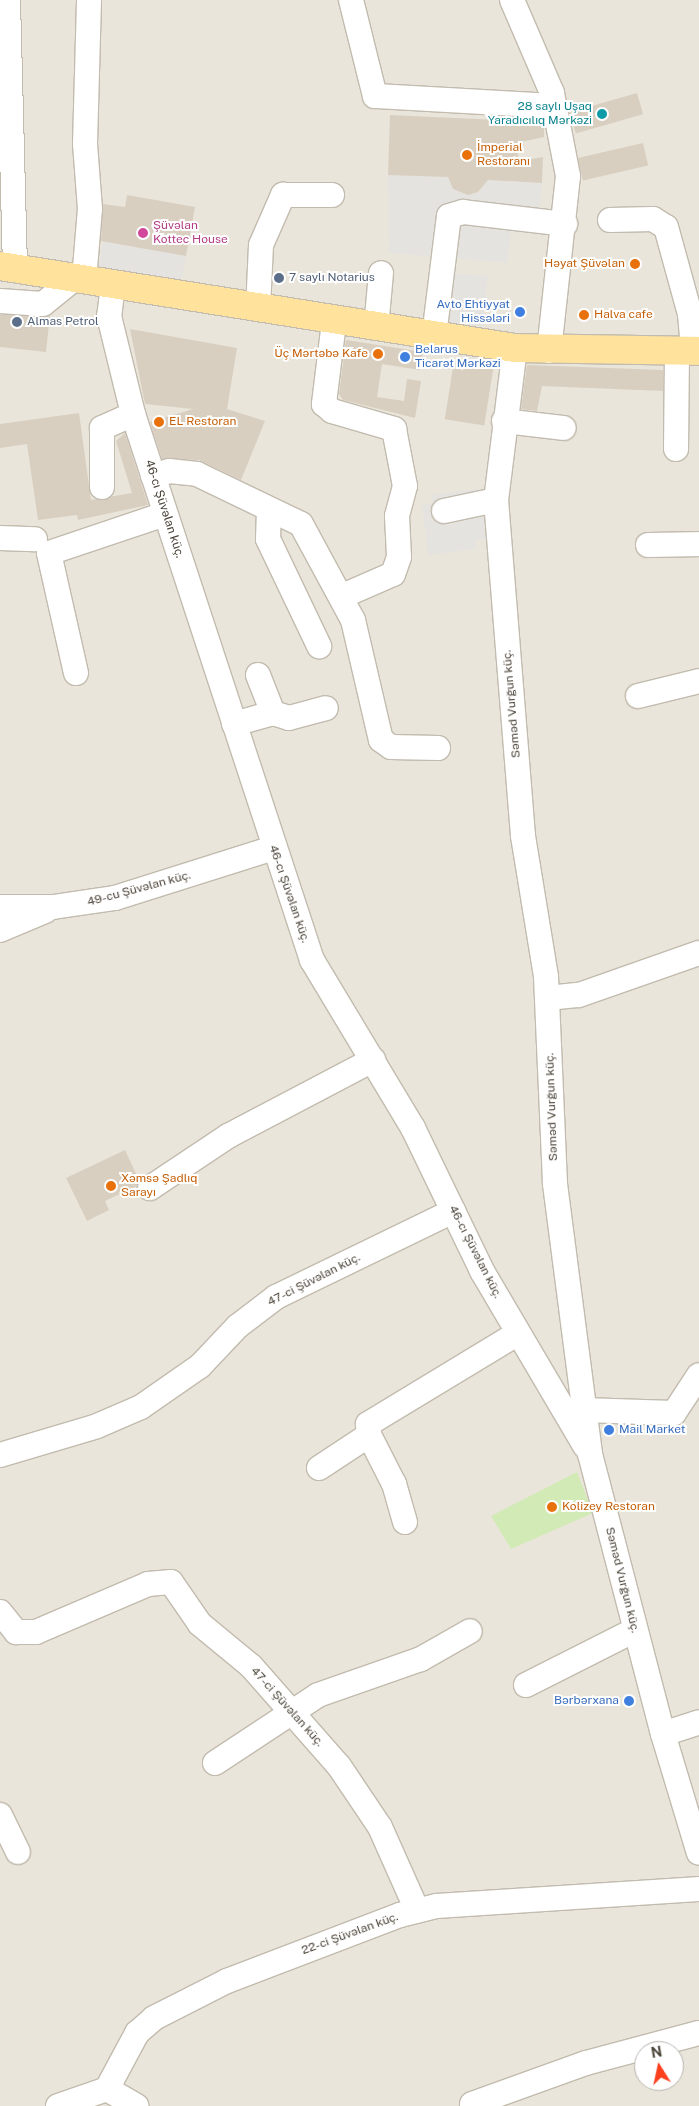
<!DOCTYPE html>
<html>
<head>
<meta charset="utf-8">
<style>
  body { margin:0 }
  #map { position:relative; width:699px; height:2106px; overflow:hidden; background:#f6f3ec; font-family:"Public Sans",sans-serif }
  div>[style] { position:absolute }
  .residential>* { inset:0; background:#eae5da }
  .green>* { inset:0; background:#d2eab5 }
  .parking>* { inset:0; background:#e5e3e0; transform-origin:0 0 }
  .building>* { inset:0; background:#d8cfc1; transform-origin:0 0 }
  .roads { filter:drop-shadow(1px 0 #c2bbae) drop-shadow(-1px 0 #c2bbae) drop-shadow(0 1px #c2bbae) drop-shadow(0 -1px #c2bbae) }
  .minor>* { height:24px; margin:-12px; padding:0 12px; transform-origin:12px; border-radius:12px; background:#fff }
  .major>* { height:28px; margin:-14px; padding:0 14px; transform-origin:14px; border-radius:14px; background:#ffe39c }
  .dots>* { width:14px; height:14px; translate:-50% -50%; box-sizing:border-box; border:2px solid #fff; border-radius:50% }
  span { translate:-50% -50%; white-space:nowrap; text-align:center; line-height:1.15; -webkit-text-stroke:4px #fff; paint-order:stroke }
  .culture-label { font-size:12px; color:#0d838f }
  .right { translate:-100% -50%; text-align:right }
  .food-label { font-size:12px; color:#c56008 }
  .left { translate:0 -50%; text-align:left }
  .hotel-label { font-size:12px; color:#b23c85 }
  .service-label { font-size:12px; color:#4e5e75 }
  .shop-label { font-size:12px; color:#366cbe }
  .street-label { font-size:12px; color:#4b4439 }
  .north { position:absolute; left:634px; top:2041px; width:50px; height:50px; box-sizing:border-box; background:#fff; border:1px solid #b7b4b0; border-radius:50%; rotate:350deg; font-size:14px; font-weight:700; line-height:20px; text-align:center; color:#4b4439 }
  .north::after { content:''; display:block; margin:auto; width:18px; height:22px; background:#fc3f1d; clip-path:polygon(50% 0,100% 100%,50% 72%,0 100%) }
</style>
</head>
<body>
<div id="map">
  <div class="residential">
    <i style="clip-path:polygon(evenodd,0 0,699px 0,699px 2106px,0 2106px,0 0,644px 2051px,674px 2051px,674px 2081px,644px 2081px,644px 2051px)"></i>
  </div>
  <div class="green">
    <i style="clip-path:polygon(577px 1472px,593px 1513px,511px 1549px,491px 1516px)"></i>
  </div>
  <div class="parking">
    <i style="clip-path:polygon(388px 175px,448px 177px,453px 189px,468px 195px,479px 192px,486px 180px,542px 183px,539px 214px,514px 213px,507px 263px,389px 253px)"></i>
    <i style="left:103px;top:241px;width:84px;height:30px;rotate:10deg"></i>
    <i style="left:447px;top:272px;width:41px;height:50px;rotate:6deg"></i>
    <i style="clip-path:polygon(487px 488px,492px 539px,476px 540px,476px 549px,428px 555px,422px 505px,433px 503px,431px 495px)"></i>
  </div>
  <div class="building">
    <i style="left:637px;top:93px;width:22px;height:70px;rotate:74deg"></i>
    <i style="clip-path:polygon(390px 115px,544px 122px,544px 137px,516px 143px,519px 161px,543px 157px,542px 183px,488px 180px,478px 192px,468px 195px,453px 189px,448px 177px,388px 175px)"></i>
    <i style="left:643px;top:143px;width:23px;height:67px;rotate:77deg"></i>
    <i style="clip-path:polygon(127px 195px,195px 207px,186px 256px,101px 241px,103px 204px,125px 207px)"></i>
    <i style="clip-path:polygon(0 315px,50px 315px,46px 352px,0 347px)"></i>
    <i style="clip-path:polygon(130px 329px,237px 348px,227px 409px,265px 421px,241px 480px,199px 460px,162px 459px,150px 422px,193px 409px,145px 404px)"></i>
    <i style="clip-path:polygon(346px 340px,423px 352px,420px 370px,382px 364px,377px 397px,404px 401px,407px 379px,421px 381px,415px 418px,343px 400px,339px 394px)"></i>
    <i style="left:454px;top:361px;width:40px;height:59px;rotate:9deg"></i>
    <i style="clip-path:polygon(527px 365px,663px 370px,663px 391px,542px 386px,537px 411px,521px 409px)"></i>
    <i style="clip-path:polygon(79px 413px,91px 500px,132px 493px,116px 441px,125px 433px,148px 505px,78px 520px,77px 515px,38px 520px,27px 444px,0 448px,0 424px)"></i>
    <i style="clip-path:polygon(125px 1150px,139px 1180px,137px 1186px,105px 1201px,109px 1210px,87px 1221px,66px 1178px)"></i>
  </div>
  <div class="roads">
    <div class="minor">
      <i style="left:8px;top:0;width:268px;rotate:88.5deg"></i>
      <i style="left:351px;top:0;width:99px;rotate:76deg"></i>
      <i style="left:375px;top:96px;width:180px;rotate:3.2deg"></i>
      <i style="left:512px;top:0;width:101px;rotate:66.7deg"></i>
      <i style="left:552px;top:93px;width:85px;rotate:79.1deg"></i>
      <i style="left:568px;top:176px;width:176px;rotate:96.2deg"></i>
      <i style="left:610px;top:220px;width:43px;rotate:-1.3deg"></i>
      <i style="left:653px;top:219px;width:15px;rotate:32deg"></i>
      <i style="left:666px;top:227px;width:90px;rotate:74.6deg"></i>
      <i style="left:690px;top:314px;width:37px;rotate:85deg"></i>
      <i style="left:84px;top:280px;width:71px;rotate:-85.2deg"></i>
      <i style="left:90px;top:209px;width:65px;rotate:-94.4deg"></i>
      <i style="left:85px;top:144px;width:144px;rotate:-88.4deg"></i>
      <i style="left:113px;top:285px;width:31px;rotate:97deg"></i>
      <i style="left:109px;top:316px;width:101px;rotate:76.2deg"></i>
      <i style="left:133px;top:414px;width:575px;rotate:71.85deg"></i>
      <i style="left:312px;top:960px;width:196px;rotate:59deg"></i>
      <i style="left:413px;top:1128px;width:159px;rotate:64.2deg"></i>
      <i style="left:482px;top:1271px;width:203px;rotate:59.5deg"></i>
      <i style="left:0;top:301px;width:43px;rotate:4deg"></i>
      <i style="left:43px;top:304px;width:41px;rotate:-39.1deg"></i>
      <i style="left:258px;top:309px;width:64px;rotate:-87.3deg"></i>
      <i style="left:261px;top:245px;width:55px;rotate:-66.3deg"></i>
      <i style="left:283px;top:195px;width:49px"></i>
      <i style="left:334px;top:322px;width:83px;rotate:97deg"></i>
      <i style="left:324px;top:404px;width:11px;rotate:41deg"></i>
      <i style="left:332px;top:411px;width:65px;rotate:16.2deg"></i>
      <i style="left:394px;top:429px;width:58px;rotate:79.1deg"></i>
      <i style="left:405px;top:486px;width:31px;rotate:105deg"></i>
      <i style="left:397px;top:516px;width:41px;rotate:87.2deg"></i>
      <i style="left:399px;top:557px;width:18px;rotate:109deg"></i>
      <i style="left:393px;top:574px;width:55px;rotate:156.3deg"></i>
      <i style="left:376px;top:328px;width:55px;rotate:-84.8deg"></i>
      <i style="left:434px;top:336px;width:121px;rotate:-82.9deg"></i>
      <i style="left:449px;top:216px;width:15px;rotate:-16deg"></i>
      <i style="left:463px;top:212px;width:103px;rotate:6.7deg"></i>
      <i style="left:515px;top:348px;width:153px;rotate:97.1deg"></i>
      <i style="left:496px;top:500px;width:337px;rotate:85.4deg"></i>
      <i style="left:523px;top:836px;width:143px;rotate:80.7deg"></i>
      <i style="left:546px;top:977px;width:207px;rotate:87.5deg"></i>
      <i style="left:555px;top:1184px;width:272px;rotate:82.6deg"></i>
      <i style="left:590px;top:1454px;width:289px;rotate:75.4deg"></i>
      <i style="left:663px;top:1734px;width:124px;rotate:73.2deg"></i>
      <i style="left:504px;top:421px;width:60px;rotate:6.7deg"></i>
      <i style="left:676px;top:449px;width:98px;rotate:-89.4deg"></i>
      <i style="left:153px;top:476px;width:17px;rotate:-17deg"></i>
      <i style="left:169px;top:471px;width:28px;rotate:6deg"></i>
      <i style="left:197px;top:474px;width:115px;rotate:25.7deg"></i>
      <i style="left:301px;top:524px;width:109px;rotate:61.6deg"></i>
      <i style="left:353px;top:620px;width:123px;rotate:76.9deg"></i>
      <i style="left:381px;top:740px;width:12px;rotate:35deg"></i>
      <i style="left:391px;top:747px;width:47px;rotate:1.2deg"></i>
      <i style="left:102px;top:487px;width:59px;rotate:-90deg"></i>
      <i style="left:102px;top:428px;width:34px;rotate:-24deg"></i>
      <i style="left:269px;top:510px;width:29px;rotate:92deg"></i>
      <i style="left:268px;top:539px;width:119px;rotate:64.5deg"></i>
      <i style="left:444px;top:511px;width:53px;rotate:-11.9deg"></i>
      <i style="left:0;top:538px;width:35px;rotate:2deg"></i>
      <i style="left:648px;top:545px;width:51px;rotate:-1.1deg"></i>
      <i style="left:76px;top:673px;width:123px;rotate:-102.7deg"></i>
      <i style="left:49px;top:553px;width:122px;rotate:-18.6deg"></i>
      <i style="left:258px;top:675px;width:41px;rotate:68.5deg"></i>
      <i style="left:638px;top:696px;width:63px;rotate:-13.8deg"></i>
      <i style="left:234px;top:724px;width:41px;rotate:-15.8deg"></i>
      <i style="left:273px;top:713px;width:17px;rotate:17deg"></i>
      <i style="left:289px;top:718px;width:38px;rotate:-15deg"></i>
      <i style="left:0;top:907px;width:53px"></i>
      <i style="left:53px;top:907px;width:63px;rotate:-8.3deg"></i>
      <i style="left:115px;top:898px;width:167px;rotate:-17.5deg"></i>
      <i style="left:0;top:930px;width:49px;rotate:-22.9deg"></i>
      <i style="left:548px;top:998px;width:31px;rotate:-6deg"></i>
      <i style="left:579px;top:995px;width:127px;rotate:-19.3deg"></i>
      <i style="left:150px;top:1188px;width:94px;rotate:-33.7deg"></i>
      <i style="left:228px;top:1136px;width:164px;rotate:-27.7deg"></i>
      <i style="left:583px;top:1410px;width:91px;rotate:1.9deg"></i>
      <i style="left:674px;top:1413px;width:45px;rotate:-56.7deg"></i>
      <i style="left:0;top:1455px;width:101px;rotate:-16.6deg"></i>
      <i style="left:97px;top:1426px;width:48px;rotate:-23.4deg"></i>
      <i style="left:141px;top:1407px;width:72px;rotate:-34.8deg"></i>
      <i style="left:200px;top:1366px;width:55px;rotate:-46.5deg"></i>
      <i style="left:238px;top:1326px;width:48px;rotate:-37.3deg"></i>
      <i style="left:276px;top:1297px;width:197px;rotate:-25.9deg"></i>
      <i style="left:319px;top:1468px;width:60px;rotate:-33.4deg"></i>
      <i style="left:405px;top:1522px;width:40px;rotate:-106deg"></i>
      <i style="left:394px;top:1484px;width:55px;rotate:-117deg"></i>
      <i style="left:369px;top:1435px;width:11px;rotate:-95deg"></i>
      <i style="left:368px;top:1424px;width:175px;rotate:-31.2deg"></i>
      <i style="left:0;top:1612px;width:26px;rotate:51deg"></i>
      <i style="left:16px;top:1632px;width:20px"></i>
      <i style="left:36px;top:1632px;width:122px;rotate:-23.2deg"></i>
      <i style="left:148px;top:1584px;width:23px;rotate:-5deg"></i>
      <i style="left:171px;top:1582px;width:51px;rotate:55.4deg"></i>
      <i style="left:200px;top:1624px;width:66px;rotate:39.5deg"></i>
      <i style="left:251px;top:1666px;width:133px;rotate:48.7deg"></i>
      <i style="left:339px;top:1766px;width:73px;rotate:56.1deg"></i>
      <i style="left:380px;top:1827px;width:91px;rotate:66deg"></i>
      <i style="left:526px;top:1685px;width:122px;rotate:-26.8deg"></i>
      <i style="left:663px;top:1734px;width:38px;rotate:-18deg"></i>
      <i style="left:215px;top:1763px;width:123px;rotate:-33.4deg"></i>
      <i style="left:318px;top:1695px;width:109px;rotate:-19.3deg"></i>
      <i style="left:421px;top:1659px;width:56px;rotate:-29.7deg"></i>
      <i style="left:0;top:1815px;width:41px;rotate:64.1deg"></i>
      <i style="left:107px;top:2089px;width:34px;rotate:30deg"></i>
      <i style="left:472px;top:2104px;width:121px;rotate:-19.8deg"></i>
      <i style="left:586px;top:2063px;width:117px;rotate:-14.9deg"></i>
      <i style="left:58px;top:2106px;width:52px;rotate:-19.1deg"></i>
      <i style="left:107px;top:2089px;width:64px;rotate:-61.8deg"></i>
      <i style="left:137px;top:2033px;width:23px;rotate:-41deg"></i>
      <i style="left:154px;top:2018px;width:82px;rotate:-26.9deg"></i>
      <i style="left:227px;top:1981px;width:185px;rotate:-20.9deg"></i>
      <i style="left:400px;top:1915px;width:38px;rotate:-14deg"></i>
      <i style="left:437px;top:1906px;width:263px;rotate:-3.7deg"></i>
    </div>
    <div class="major">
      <i style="left:0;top:266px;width:521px;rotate:9.05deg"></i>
      <i style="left:515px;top:348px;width:184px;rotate:0.9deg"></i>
    </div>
  </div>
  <div class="dots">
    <i style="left:602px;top:114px;background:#0f9aa8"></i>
    <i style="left:467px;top:155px;background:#e8710a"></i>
    <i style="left:143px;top:233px;background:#d1479c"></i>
    <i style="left:635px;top:264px;background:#e8710a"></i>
    <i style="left:279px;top:278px;background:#5c6f8a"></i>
    <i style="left:520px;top:312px;background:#3f7fe0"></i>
    <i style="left:584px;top:315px;background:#e8710a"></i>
    <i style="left:17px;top:322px;background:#5c6f8a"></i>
    <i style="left:378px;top:354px;background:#e8710a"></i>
    <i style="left:405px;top:357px;background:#3f7fe0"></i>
    <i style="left:159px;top:422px;background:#e8710a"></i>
    <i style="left:111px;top:1186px;background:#e8710a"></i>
    <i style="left:609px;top:1430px;background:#3f7fe0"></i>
    <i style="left:552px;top:1507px;background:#e8710a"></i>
    <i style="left:629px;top:1701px;background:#3f7fe0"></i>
  </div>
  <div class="culture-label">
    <span class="right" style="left:592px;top:114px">28 saylı Uşaq<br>Yaradıcılıq Mərkəzi</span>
  </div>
  <div class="food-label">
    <span class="left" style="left:477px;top:155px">İmperial<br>Restoranı</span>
    <span class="right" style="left:625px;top:264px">Həyat Şüvəlan</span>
    <span class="left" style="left:594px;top:315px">Halva cafe</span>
    <span class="right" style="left:368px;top:354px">Üç Mərtəbə Kafe</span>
    <span class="left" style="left:169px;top:422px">EL Restoran</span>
    <span class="left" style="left:121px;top:1186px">Xəmsə Şadlıq<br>Sarayı</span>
    <span class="left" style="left:562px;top:1507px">Kolizey Restoran</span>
  </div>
  <div class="hotel-label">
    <span class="left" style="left:153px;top:233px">Şüvəlan<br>Kottec House</span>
  </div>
  <div class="service-label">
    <span class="left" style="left:289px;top:278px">7 saylı Notarius</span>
    <span class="left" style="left:27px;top:322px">Almas Petrol</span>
  </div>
  <div class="shop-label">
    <span class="right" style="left:510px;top:312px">Avto Ehtiyyat<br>Hissələri</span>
    <span class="left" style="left:415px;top:357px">Belarus<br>Ticarət Mərkəzi</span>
    <span class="left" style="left:619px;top:1430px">Mail Market</span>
    <span class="right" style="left:619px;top:1701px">Bərbərxana</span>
  </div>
  <div class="street-label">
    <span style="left:164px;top:509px;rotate:72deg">46-cı Şüvəlan küç.</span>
    <span style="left:512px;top:704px;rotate:-95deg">Səməd Vurğun küç.</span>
    <span style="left:139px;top:889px;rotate:-15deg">49-cu Şüvəlan küç.</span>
    <span style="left:289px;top:894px;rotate:71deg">46-cı Şüvəlan küç.</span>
    <span style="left:552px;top:1107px;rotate:-92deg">Səməd Vurğun küç.</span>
    <span style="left:475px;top:1252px;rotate:63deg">46-cı Şüvəlan küç.</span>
    <span style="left:314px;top:1280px;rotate:-27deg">47-ci Şüvəlan küç.</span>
    <span style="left:622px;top:1580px;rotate:76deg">Səməd Vurğun küç.</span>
    <span style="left:287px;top:1707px;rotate:48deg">47-ci Şüvəlan küç.</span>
    <span style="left:350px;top:1934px;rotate:-20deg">22-ci Şüvəlan küç.</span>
  </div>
  <div class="north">N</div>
</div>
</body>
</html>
